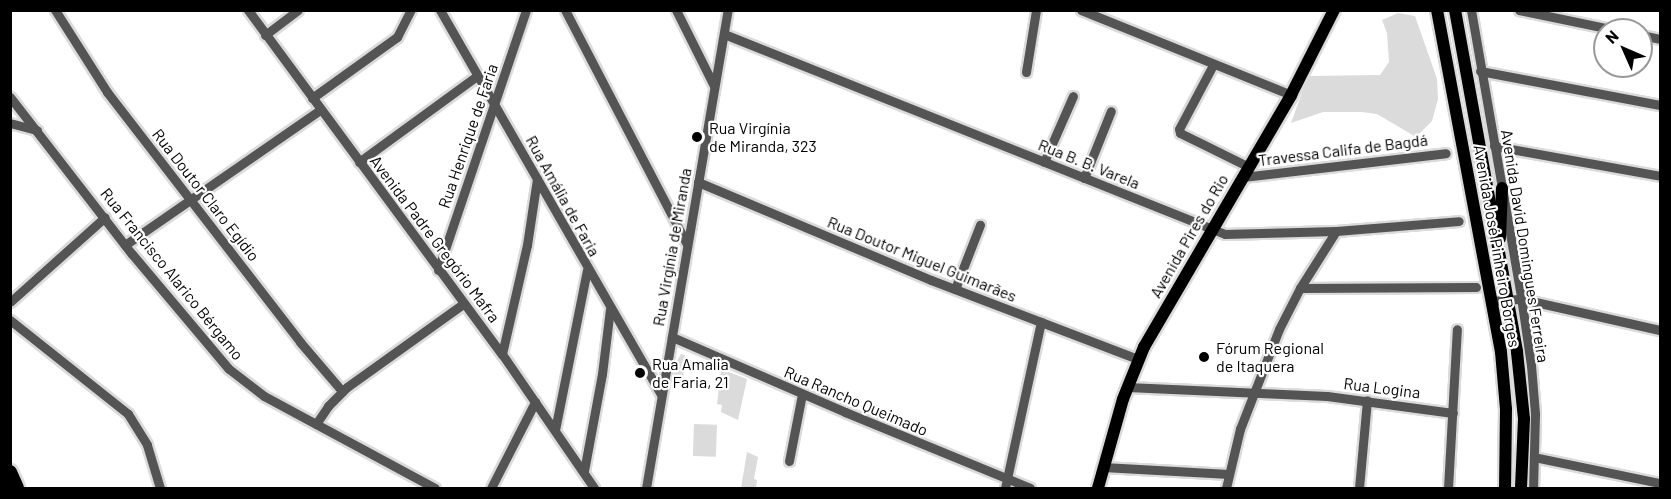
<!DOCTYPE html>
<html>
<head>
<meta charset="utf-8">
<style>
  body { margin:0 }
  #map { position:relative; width:1671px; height:499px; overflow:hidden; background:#fff; font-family:Barlow,sans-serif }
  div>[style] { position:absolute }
  .green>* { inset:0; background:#dbdbdb; transform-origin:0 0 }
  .roads { filter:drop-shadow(2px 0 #dbdbdb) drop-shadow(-2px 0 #dbdbdb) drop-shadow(0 2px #dbdbdb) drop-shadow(0 -2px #dbdbdb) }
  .minor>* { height:9px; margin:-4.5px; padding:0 4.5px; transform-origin:4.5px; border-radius:4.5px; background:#545454 }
  .major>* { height:12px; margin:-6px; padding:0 6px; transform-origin:6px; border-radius:6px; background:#000 }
  .highway>* { height:14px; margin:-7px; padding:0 7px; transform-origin:7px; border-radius:7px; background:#000 }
  .dots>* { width:16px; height:16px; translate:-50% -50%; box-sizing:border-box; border:3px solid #fff; border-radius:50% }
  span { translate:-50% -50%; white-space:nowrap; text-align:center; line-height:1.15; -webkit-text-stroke:4.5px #fff; paint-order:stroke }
  .poi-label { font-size:16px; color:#000 }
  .left { translate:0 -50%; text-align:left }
  .street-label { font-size:16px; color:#000 }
  .frame { position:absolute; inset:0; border:12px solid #000; pointer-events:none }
  .north { position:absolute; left:1593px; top:18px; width:60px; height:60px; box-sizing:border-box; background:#fff; border:2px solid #999; border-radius:50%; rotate:315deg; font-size:16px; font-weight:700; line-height:24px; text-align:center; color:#000 }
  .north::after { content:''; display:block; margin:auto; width:21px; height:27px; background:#000; clip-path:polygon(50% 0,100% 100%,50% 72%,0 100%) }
</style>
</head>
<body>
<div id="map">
  <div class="green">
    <i style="clip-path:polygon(1398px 13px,1415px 16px,1437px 79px,1438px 99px,1432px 121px,1416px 137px,1377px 114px,1362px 112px,1323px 112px,1291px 123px,1308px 76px,1380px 75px,1389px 62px,1387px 33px,1382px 20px)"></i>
    <i style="clip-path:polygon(681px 354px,685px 355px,683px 381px,672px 380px,676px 363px)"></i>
    <i style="clip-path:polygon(721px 369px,747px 379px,738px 420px,721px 412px,722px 405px,717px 404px)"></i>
    <i style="left:694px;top:424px;width:23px;height:32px;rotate:2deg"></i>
    <i style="clip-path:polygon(747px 452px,758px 457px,754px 479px,757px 480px,756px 488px,741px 488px)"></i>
  </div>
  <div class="roads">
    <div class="minor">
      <i style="left:55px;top:10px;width:97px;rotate:57.6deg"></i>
      <i style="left:107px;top:92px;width:316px;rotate:52.3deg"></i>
      <i style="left:300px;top:342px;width:65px;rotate:49.4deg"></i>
      <i style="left:248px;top:10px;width:428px;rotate:53.6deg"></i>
      <i style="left:502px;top:354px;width:163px;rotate:55.5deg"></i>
      <i style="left:440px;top:10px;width:444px;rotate:60.1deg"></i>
      <i style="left:565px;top:10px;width:264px;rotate:62.5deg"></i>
      <i style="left:676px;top:10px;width:85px;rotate:63.4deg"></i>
      <i style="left:1081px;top:10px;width:227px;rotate:22deg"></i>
      <i style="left:1471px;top:10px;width:284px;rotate:80.1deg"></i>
      <i style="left:1520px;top:290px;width:76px;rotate:81.7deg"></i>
      <i style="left:1531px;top:365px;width:49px;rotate:85.3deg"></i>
      <i style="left:1535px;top:414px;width:74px;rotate:91.5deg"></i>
      <i style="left:1519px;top:10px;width:99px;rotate:11.7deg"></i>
      <i style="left:724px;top:34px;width:539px;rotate:21.76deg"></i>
      <i style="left:1225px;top:234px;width:111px;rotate:-1.5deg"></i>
      <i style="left:1336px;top:231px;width:123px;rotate:-4.6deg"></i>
      <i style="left:265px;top:35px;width:41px;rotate:-37.1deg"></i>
      <i style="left:1641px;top:35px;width:19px;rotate:12deg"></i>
      <i style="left:1213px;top:65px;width:72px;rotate:118deg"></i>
      <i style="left:1179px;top:129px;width:4px;rotate:76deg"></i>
      <i style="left:1180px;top:133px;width:77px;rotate:26.2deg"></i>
      <i style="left:1480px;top:71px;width:183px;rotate:10.7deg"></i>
      <i style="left:1026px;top:72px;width:63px;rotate:-80.8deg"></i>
      <i style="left:10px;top:97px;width:199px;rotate:52.2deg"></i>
      <i style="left:132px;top:254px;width:150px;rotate:49.9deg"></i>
      <i style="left:229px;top:369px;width:44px;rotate:37.6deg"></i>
      <i style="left:264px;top:396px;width:194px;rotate:28.3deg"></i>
      <i style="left:312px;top:98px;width:105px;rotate:-35.7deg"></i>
      <i style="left:397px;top:37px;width:30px;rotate:-63deg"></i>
      <i style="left:10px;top:123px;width:28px;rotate:15deg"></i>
      <i style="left:1494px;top:146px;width:169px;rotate:10.2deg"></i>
      <i style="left:359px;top:162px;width:146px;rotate:-36.1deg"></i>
      <i style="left:1044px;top:162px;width:72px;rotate:-66.3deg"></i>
      <i style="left:1243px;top:177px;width:204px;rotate:-6.7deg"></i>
      <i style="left:1084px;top:178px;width:72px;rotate:-68.1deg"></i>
      <i style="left:698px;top:182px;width:253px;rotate:22.8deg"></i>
      <i style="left:931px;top:280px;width:222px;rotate:20.9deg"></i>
      <i style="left:125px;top:245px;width:237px;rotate:-34.7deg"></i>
      <i style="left:438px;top:270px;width:274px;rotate:-71.3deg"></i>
      <i style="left:1300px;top:288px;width:176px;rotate:-0.3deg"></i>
      <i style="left:955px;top:289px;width:69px;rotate:-68.7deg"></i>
      <i style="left:1491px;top:301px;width:31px;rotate:-4deg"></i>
      <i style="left:1522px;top:299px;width:141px;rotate:12.7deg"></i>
      <i style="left:10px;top:302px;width:127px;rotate:-41.8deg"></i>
      <i style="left:10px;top:320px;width:151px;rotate:38.5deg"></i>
      <i style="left:128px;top:414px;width:36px;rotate:58deg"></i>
      <i style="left:147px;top:445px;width:45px;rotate:73.2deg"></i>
      <i style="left:672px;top:337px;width:189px;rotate:23.4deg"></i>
      <i style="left:845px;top:412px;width:200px;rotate:22.3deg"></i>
      <i style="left:502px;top:354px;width:112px;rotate:-77.1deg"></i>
      <i style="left:527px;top:245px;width:67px;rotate:-81.4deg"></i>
      <i style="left:1127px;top:387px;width:200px;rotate:2.6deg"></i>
      <i style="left:1327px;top:396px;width:127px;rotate:7.7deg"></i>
      <i style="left:316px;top:424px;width:22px;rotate:-56deg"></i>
      <i style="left:328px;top:406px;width:27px;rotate:-45deg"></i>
      <i style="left:347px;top:387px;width:143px;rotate:-35.6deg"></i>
      <i style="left:555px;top:430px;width:163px;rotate:-78.7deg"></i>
      <i style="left:1534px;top:457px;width:129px;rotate:11.7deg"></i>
      <i style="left:789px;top:461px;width:68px;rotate:-79deg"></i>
      <i style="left:1103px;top:467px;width:126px;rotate:3.2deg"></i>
      <i style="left:584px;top:471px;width:99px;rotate:-79.5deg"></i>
      <i style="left:602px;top:374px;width:65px;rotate:-83deg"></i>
      <i style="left:491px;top:488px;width:97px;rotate:-62.9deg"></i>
      <i style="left:646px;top:488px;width:485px;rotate:-80.3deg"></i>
      <i style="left:1005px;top:488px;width:170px;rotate:-77.8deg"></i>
      <i style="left:1226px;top:488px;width:61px;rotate:-76.7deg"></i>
      <i style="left:1240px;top:429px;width:107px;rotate:-68.7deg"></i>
      <i style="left:1279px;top:329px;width:46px;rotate:-62.9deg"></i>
      <i style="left:1300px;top:288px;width:67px;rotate:-57.7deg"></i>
      <i style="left:1359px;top:488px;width:88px;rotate:-84.8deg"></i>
      <i style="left:1448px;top:488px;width:159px;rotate:-86.8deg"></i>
    </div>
    <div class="major">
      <i style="left:1437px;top:10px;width:348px;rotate:79.4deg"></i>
      <i style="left:1501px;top:352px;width:57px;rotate:85deg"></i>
      <i style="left:1506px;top:409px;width:79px;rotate:90.7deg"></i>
      <i style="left:1455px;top:10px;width:348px;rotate:79.7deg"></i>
      <i style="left:1517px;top:352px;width:67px;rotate:84deg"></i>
      <i style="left:1524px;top:419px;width:69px;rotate:92.5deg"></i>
      <i style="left:1500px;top:238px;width:50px;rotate:-87.7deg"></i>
      <i style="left:1098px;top:488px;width:92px;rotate:-74.3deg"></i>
      <i style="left:1123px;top:399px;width:56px;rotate:-68deg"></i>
      <i style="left:1144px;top:347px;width:292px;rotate:-59.7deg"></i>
      <i style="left:1291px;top:95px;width:95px;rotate:-63.2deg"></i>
    </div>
    <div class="highway">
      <i style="left:10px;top:472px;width:17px;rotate:66deg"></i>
    </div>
  </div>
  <div class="dots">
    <i style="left:697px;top:137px;background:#000"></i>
    <i style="left:1204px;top:357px;background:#000"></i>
    <i style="left:640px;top:373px;background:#000"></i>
  </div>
  <div class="poi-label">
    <span class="left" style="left:709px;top:137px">Rua Virgínia<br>de Miranda, 323</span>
    <span class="left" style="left:1216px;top:357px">Fórum Regional<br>de Itaquera</span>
    <span class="left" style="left:652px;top:373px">Rua Amalia<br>de Faria, 21</span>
  </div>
  <div class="street-label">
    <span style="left:468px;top:136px;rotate:-71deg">Rua Henrique de Faria</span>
    <span style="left:1343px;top:150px;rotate:-7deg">Travessa Califa de Bagdá</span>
    <span style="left:1089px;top:164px;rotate:22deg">Rua B. B. Varela</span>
    <span style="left:206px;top:195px;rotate:52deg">Rua Doutor Claro Egídio</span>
    <span style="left:563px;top:196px;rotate:61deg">Rua Amália de Faria</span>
    <span style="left:1189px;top:236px;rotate:-60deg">Avenida Pires do Rio</span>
    <span style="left:435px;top:239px;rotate:53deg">Avenida Padre Gregório Mafra</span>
    <span style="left:1497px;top:246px;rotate:80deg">Avenida José Pinheiro Borges</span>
    <span style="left:1525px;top:246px;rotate:81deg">Avenida David Domingues Ferreira</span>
    <span style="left:672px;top:247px;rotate:-80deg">Rua Virgínia de Miranda</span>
    <span style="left:922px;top:259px;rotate:22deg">Rua Doutor Miguel Guimarães</span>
    <span style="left:172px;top:274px;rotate:51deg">Rua Francisco Alarico Bérgamo</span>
    <span style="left:1382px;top:388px;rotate:7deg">Rua Logina</span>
    <span style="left:856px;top:401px;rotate:23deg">Rua Rancho Queimado</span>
  </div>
  <div class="frame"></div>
  <div class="north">N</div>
</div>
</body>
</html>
